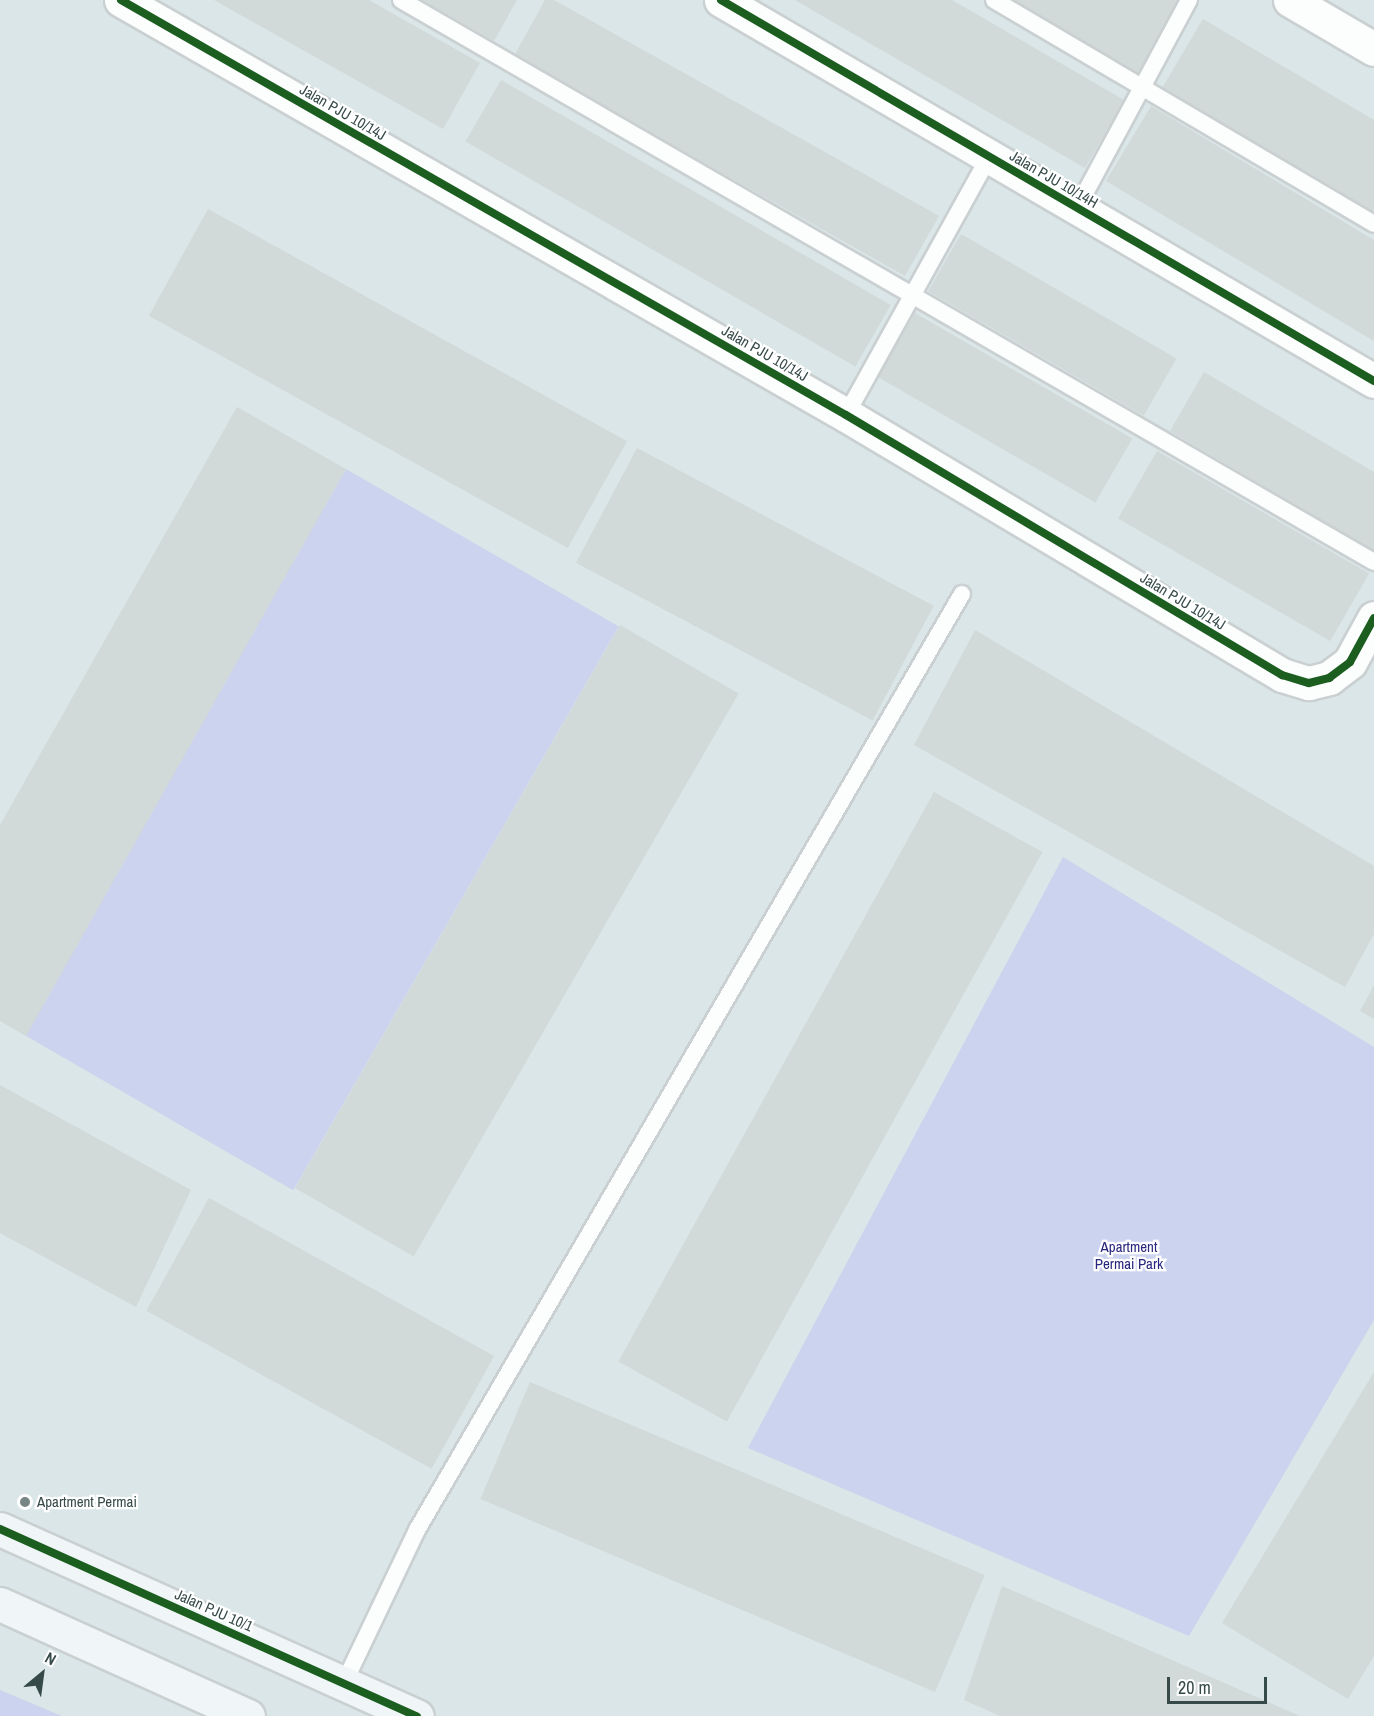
<!DOCTYPE html>
<html>
<head>
<meta charset="utf-8">
<style>
  body { margin:0 }
  #map { position:relative; width:1374px; height:1716px; overflow:hidden; background:#edf2f2; font-family:"Archivo Narrow",sans-serif }
  div>[style] { position:absolute }
  .residential>* { inset:0; background:#dae6e7; transform-origin:0 0 }
  .green>* { inset:0; background:#ccd3ee; transform-origin:0 0 }
  .building>* { inset:0; background:#d2d9d9; transform-origin:0 0 }
  .roads { filter:drop-shadow(2px 0 #cad0d1) drop-shadow(-2px 0 #cad0d1) drop-shadow(0 2px #cad0d1) drop-shadow(0 -2px #cad0d1) }
  .lane>* { height:16px; margin:-8px; padding:0 8px; transform-origin:8px; border-radius:8px; background:#fcfdfd }
  .street>* { height:33px; margin:-16.5px; padding:0 16.5px; transform-origin:16.5px; border-radius:16.5px; background:#fcfdfd }
  .secondary>* { height:33px; margin:-16.5px; padding:0 16.5px; transform-origin:16.5px; border-radius:16.5px; background:#f0f6f7 }
  .cycleway>* { height:8px; margin:-4px; padding:0 4px; transform-origin:4px; border-radius:4px; background:#1b5e20 }
  .dots>* { width:16px; height:16px; translate:-50% -50%; box-sizing:border-box; border:3px solid #fff; border-radius:50% }
  span { translate:-50% -50%; white-space:nowrap; text-align:center; line-height:1.15; -webkit-text-stroke:4.5px #fff; paint-order:stroke }
  .street-label { font-size:15px; color:#374a4a }
  .park-label { font-size:15px; color:#28277f }
  .poi-label { font-size:15px; color:#374a4a }
  .left { translate:0 -50%; text-align:left }
  .north { position:absolute; left:12px; top:1644px; width:60px; height:60px; -webkit-text-stroke:4px #fff; paint-order:stroke; rotate:29deg; font-size:16px; font-weight:700; line-height:24px; text-align:center; color:#374a4a }
  .north::after { content:''; display:block; margin:auto; width:21px; height:27px; background:#374a4a; clip-path:polygon(50% 0,100% 100%,50% 72%,0 100%) }
  .scale { position:absolute; left:1167px; top:1677px; width:100px; height:27px; box-sizing:border-box; border:3px solid #374a4a; border-top:0; padding-left:8px; font-size:18px; line-height:21px; white-space:nowrap; color:#374a4a; -webkit-text-stroke:4px #fff; paint-order:stroke }
</style>
</head>
<body>
<div id="map">
  <div class="residential">
    <i style="left:0;top:0;width:1374px;height:1716px"></i>
  </div>
  <div class="green">
    <i style="left:346px;top:469px;width:315px;height:651px;rotate:30deg"></i>
    <i style="clip-path:polygon(1063px 857px,1374px 1047px,1374px 1320px,1189px 1636px,748px 1448px)"></i>
    <i style="clip-path:polygon(0 1690px,62px 1716px,0 1716px)"></i>
  </div>
  <div class="building">
    <i style="clip-path:polygon(214px 0,369px 0,480px 63px,443px 129px)"></i>
    <i style="clip-path:polygon(422px 0,517px 0,494px 41px)"></i>
    <i style="clip-path:polygon(545px 0,554px 0,939px 216px,905px 276px,514px 56px)"></i>
    <i style="clip-path:polygon(795px 0,952px 0,1124px 100px,1085px 168px)"></i>
    <i style="clip-path:polygon(1011px 0,1175px 0,1179px 2px,1137px 74px)"></i>
    <i style="clip-path:polygon(1203px 19px,1374px 120px,1374px 215px,1162px 88px)"></i>
    <i style="left:501px;top:80px;width:450px;height:71px;rotate:30deg"></i>
    <i style="clip-path:polygon(1151px 106px,1374px 240px,1374px 341px,1106px 181px)"></i>
    <i style="left:208px;top:209px;width:479px;height:122px;rotate:29deg"></i>
    <i style="left:961px;top:234px;width:249px;height:66px;rotate:30deg"></i>
    <i style="left:915px;top:313px;width:251px;height:74px;rotate:30deg"></i>
    <i style="clip-path:polygon(1204px 372px,1374px 472px,1374px 551px,1170px 431px)"></i>
    <i style="clip-path:polygon(237px 407px,346px 469px,26px 1036px,0 1021px,0 825px)"></i>
    <i style="left:637px;top:448px;width:336px;height:130px;rotate:28deg"></i>
    <i style="left:1157px;top:451px;width:245px;height:78px;rotate:30deg"></i>
    <i style="left:620px;top:625px;width:137px;height:650px;rotate:30deg"></i>
    <i style="clip-path:polygon(975px 630px,1374px 866px,1374px 934px,1345px 987px,914px 745px)"></i>
    <i style="left:934px;top:792px;width:124px;height:651px;rotate:29deg"></i>
    <i style="clip-path:polygon(1374px 985px,1374px 1019px,1360px 1011px)"></i>
    <i style="clip-path:polygon(0 1085px,191px 1190px,136px 1307px,0 1233px)"></i>
    <i style="left:209px;top:1198px;width:326px;height:129px;rotate:29deg"></i>
    <i style="clip-path:polygon(1374px 1372px,1374px 1656px,1348px 1699px,1222px 1623px)"></i>
    <i style="left:530px;top:1382px;width:494px;height:127px;rotate:23deg"></i>
    <i style="clip-path:polygon(1002px 1586px,1300px 1716px,1000px 1716px,964px 1700px)"></i>
  </div>
  <div class="roads">
    <div class="lane">
      <i style="left:401px;top:0;width:1124px;rotate:30.01deg"></i>
      <i style="left:994px;top:0;width:441px;rotate:30.5deg"></i>
      <i style="left:1077px;top:208px;width:236px;rotate:-61.7deg"></i>
      <i style="left:846px;top:415px;width:295px;rotate:-61deg"></i>
      <i style="left:344px;top:1683px;width:170px;rotate:-64.5deg"></i>
      <i style="left:417px;top:1530px;width:1083px;rotate:-59.79deg"></i>
    </div>
    <div class="street">
      <i style="left:121px;top:0;width:835px;rotate:29.79deg"></i>
      <i style="left:846px;top:415px;width:508px;rotate:30.81deg"></i>
      <i style="left:1282px;top:675px;width:28px;rotate:17deg"></i>
      <i style="left:1309px;top:683px;width:21px;rotate:-14deg"></i>
      <i style="left:1329px;top:678px;width:26px;rotate:-37deg"></i>
      <i style="left:1350px;top:662px;width:50px;rotate:-61.4deg"></i>
      <i style="left:721px;top:0;width:756px;rotate:30.26deg"></i>
      <i style="left:1290px;top:0;width:97px;rotate:30.3deg"></i>
    </div>
    <div class="secondary">
      <i style="left:0;top:1529px;width:457px;rotate:24.2deg"></i>
      <i style="left:0;top:1604px;width:272px;rotate:24.3deg"></i>
    </div>
  </div>
  <div class="cycleway">
    <i style="left:121px;top:0;width:835px;rotate:29.79deg"></i>
    <i style="left:846px;top:415px;width:508px;rotate:30.81deg"></i>
    <i style="left:1282px;top:675px;width:28px;rotate:17deg"></i>
    <i style="left:1309px;top:683px;width:21px;rotate:-14deg"></i>
    <i style="left:1329px;top:678px;width:26px;rotate:-37deg"></i>
    <i style="left:1350px;top:662px;width:50px;rotate:-61.4deg"></i>
    <i style="left:721px;top:0;width:756px;rotate:30.26deg"></i>
    <i style="left:0;top:1529px;width:457px;rotate:24.2deg"></i>
  </div>
  <div class="dots">
    <i style="left:25px;top:1502px;background:#778585"></i>
  </div>
  <div class="street-label">
    <span style="left:343px;top:112px;rotate:30deg">Jalan PJU 10/14J</span>
    <span style="left:1054px;top:179px;rotate:30deg">Jalan PJU 10/14H</span>
    <span style="left:765px;top:353px;rotate:30deg">Jalan PJU 10/14J</span>
    <span style="left:1183px;top:601px;rotate:31deg">Jalan PJU 10/14J</span>
    <span style="left:214px;top:1610px;rotate:24deg">Jalan PJU 10/1</span>
  </div>
  <div class="park-label">
    <span style="left:1129px;top:1255px">Apartment<br>Permai Park</span>
  </div>
  <div class="poi-label">
    <span class="left" style="left:37px;top:1502px">Apartment Permai</span>
  </div>
  <div class="north">N</div>
  <div class="scale">20 m</div>
</div>
</body>
</html>
